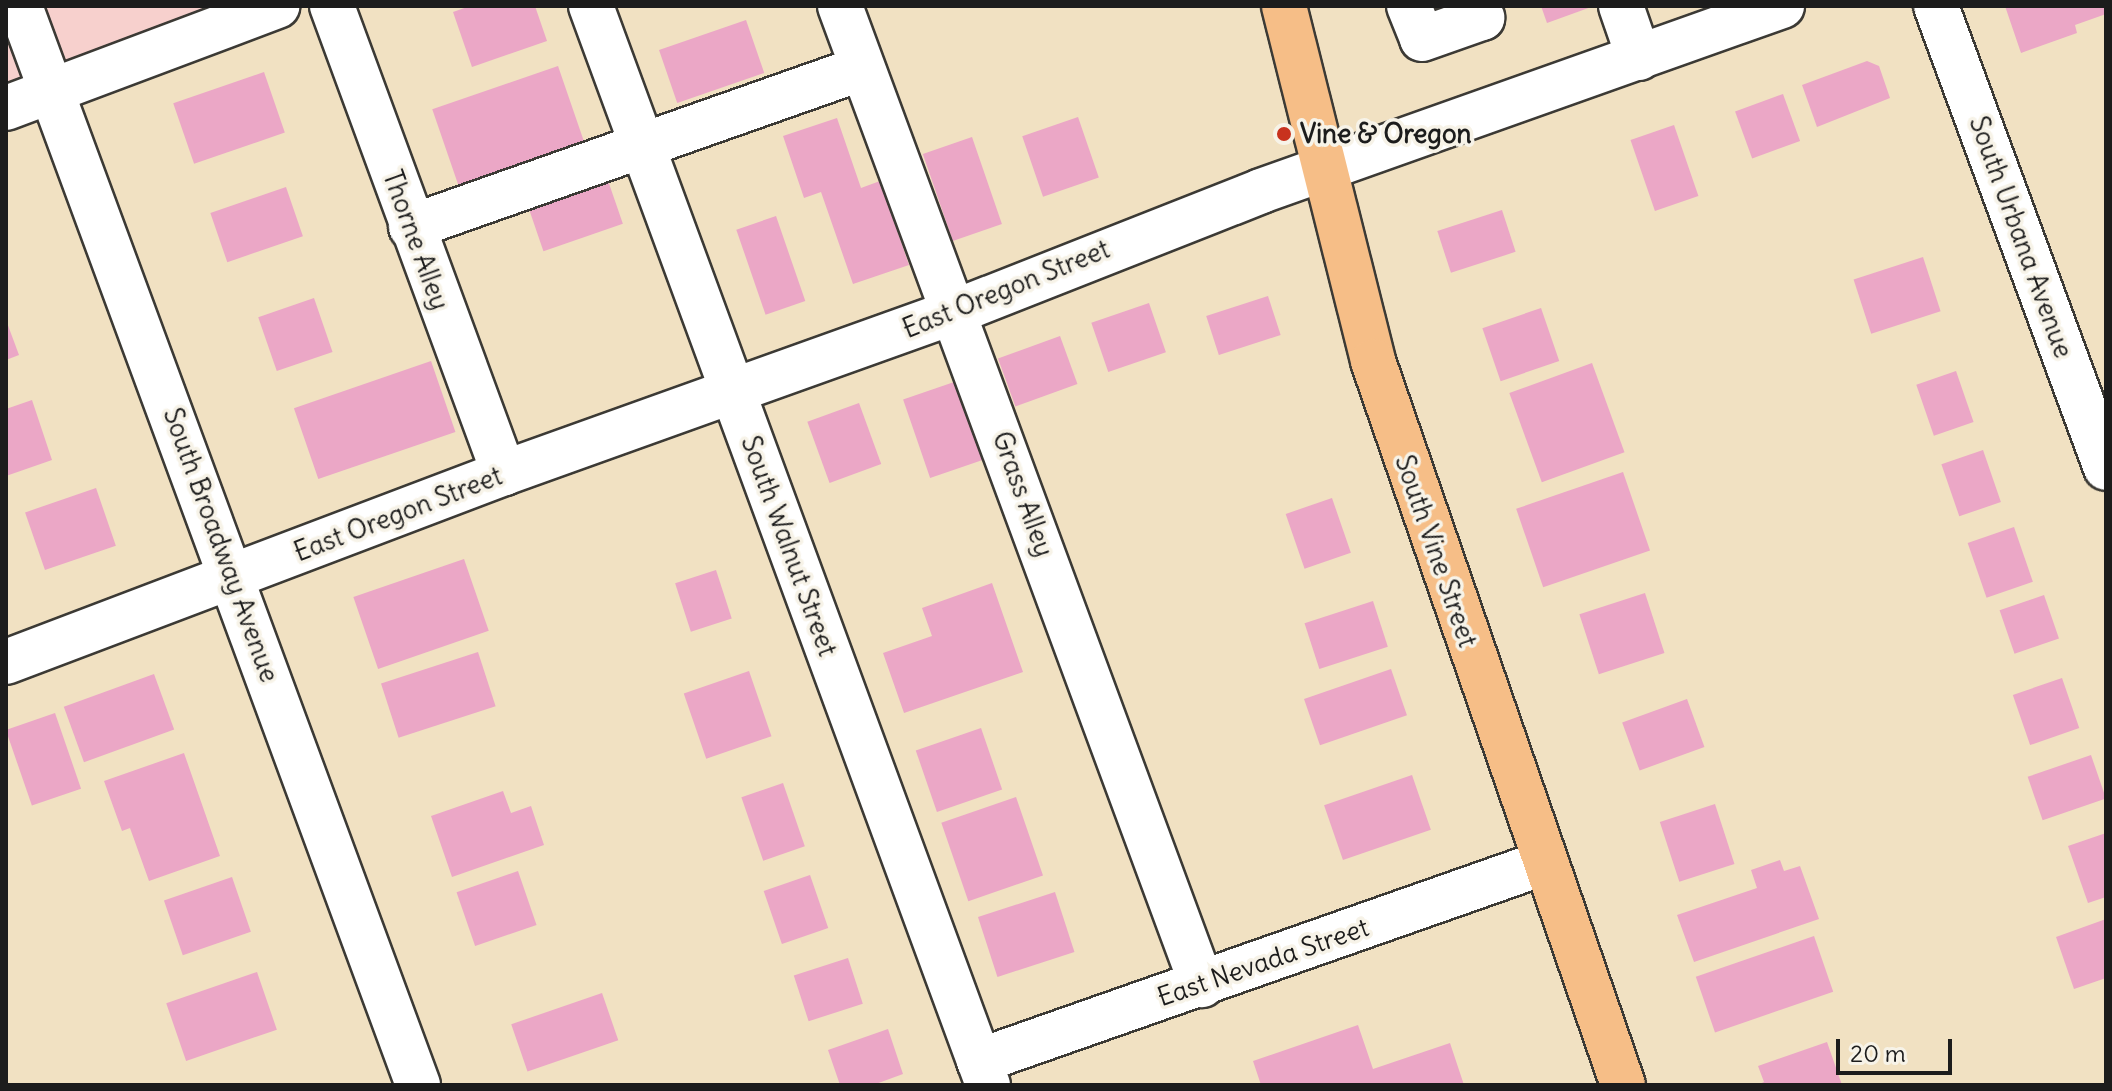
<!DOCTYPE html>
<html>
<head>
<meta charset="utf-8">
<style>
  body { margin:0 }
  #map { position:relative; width:2112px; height:1091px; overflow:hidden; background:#f1e1c2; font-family:Delius,sans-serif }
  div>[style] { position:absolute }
  .built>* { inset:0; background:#f7d0cd }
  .building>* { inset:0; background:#eba7c6; transform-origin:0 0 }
  .roads { filter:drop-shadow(2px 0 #3c3a35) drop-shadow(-2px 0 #3c3a35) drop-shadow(0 2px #3c3a35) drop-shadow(0 -2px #3c3a35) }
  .minor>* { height:44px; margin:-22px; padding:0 22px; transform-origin:22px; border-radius:22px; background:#fff }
  .major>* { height:44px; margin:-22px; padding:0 22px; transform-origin:22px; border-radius:22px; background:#f6be87 }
  .dots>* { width:22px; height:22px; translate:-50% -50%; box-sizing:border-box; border:4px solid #f7f3e8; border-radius:50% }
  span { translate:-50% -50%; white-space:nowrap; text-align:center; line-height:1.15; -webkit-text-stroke:7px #f7f3e8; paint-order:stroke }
  .poi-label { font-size:26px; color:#1c1c1c; font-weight:700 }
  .left { translate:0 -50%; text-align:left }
  .street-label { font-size:26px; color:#1c1c1c }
  .frame { position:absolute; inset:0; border:8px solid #1c1c1c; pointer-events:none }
  .scale { position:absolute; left:1836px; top:1039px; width:116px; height:36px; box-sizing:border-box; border:4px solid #1c1c1c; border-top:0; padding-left:10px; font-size:24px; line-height:28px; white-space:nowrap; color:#1c1c1c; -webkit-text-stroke:6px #f7f3e8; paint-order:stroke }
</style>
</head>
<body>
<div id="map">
  <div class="built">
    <i style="clip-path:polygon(6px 6px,245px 6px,6px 88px)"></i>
  </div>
  <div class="building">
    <i style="clip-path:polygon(470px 6px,535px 6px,547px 41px,472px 67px,453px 12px)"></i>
    <i style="clip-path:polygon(1541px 6px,1594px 6px,1547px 23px)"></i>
    <i style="clip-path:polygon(2005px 6px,2106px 6px,2106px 14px,2075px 25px,2077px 33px,2021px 53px)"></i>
    <i style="left:746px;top:20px;width:56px;height:92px;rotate:71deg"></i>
    <i style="clip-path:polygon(1867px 61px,1879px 66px,1890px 98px,1817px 127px,1802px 85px)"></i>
    <i style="left:558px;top:66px;width:84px;height:133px;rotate:71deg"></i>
    <i style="left:264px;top:72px;width:64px;height:96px;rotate:71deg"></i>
    <i style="left:1783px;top:94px;width:50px;height:51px;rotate:70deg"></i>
    <i style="left:1078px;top:117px;width:64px;height:59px;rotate:71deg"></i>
    <i style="clip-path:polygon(837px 118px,861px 188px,880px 181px,909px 265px,853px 284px,821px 192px,804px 198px,783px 136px)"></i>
    <i style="left:1674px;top:125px;width:75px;height:46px;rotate:71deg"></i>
    <i style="left:972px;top:137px;width:92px;height:52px;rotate:71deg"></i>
    <i style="left:604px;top:169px;width:58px;height:84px;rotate:71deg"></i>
    <i style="left:286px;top:187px;width:52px;height:80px;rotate:71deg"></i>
    <i style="left:1502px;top:210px;width:44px;height:68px;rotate:72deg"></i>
    <i style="left:776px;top:216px;width:90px;height:42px;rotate:71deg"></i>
    <i style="left:1923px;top:257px;width:57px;height:73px;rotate:72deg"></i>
    <i style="left:1268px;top:296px;width:41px;height:65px;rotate:72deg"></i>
    <i style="left:314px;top:298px;width:57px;height:59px;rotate:71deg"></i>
    <i style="left:1149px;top:303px;width:52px;height:61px;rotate:71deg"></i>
    <i style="left:1541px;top:308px;width:56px;height:62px;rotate:71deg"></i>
    <i style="clip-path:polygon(6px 320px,19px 355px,6px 360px)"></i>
    <i style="left:1060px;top:336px;width:51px;height:66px;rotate:70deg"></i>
    <i style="left:431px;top:361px;width:75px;height:145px;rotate:71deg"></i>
    <i style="left:1592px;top:363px;width:95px;height:88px;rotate:70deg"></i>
    <i style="left:1956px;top:371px;width:54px;height:42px;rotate:71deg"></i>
    <i style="left:957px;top:381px;width:83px;height:57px;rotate:71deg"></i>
    <i style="clip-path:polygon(32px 400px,52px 460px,6px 476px,6px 409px)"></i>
    <i style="left:859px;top:403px;width:65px;height:55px;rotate:70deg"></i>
    <i style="left:1983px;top:450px;width:55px;height:44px;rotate:71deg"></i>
    <i style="left:1623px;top:472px;width:83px;height:113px;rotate:71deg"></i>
    <i style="left:96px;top:488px;width:61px;height:75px;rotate:71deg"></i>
    <i style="left:1332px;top:498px;width:58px;height:49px;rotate:71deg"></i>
    <i style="left:2014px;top:527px;width:58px;height:49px;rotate:71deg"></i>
    <i style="left:464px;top:559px;width:76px;height:117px;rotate:71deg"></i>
    <i style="left:716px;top:570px;width:51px;height:43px;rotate:72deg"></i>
    <i style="clip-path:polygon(992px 583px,1023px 672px,904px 713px,883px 653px,932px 636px,922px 608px)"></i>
    <i style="left:1645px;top:593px;width:63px;height:69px;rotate:72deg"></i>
    <i style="left:2044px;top:595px;width:46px;height:47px;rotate:71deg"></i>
    <i style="left:1373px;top:601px;width:48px;height:72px;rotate:72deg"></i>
    <i style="left:478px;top:652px;width:57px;height:102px;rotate:72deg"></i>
    <i style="left:1391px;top:669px;width:49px;height:92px;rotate:71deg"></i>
    <i style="left:749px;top:671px;width:69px;height:69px;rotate:71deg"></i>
    <i style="left:154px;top:674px;width:59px;height:96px;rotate:70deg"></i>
    <i style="left:2062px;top:678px;width:53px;height:52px;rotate:71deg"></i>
    <i style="left:1687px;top:699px;width:51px;height:69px;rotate:70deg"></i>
    <i style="left:55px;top:713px;width:80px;height:52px;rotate:71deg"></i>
    <i style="left:981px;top:728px;width:65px;height:69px;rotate:71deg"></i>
    <i style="clip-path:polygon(184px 753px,220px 856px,149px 881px,130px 828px,122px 831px,104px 781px)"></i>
    <i style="left:2091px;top:755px;width:46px;height:67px;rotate:71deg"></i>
    <i style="left:1412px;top:775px;width:58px;height:93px;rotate:71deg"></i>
    <i style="left:783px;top:783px;width:67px;height:44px;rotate:71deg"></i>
    <i style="clip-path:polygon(503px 791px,511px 813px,531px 806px,544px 845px,452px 877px,431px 816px)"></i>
    <i style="left:1016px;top:797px;width:83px;height:79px;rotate:71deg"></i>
    <i style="left:1715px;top:804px;width:63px;height:58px;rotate:72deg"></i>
    <i style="clip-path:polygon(2106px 833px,2106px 897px,2088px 903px,2068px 846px)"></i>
    <i style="clip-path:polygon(1780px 860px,1784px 871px,1800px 866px,1819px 919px,1694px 962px,1677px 915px,1757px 888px,1751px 870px)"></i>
    <i style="left:518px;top:871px;width:57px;height:65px;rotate:71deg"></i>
    <i style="left:810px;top:875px;width:56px;height:49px;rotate:71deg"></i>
    <i style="left:232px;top:877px;width:58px;height:72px;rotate:71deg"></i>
    <i style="left:1055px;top:892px;width:63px;height:81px;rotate:72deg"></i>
    <i style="clip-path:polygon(2106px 919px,2106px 978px,2074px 989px,2056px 937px)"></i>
    <i style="left:1814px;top:936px;width:59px;height:125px;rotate:71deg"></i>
    <i style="left:848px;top:958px;width:48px;height:57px;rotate:72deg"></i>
    <i style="left:257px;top:972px;width:61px;height:96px;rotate:71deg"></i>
    <i style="left:602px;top:993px;width:50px;height:96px;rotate:71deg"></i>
    <i style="clip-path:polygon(1358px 1025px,1373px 1069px,1450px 1043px,1464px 1085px,1261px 1085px,1253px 1061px)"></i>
    <i style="clip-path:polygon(888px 1029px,903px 1074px,873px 1085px,840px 1085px,828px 1050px)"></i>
    <i style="clip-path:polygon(1827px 1042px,1842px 1085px,1757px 1085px,1764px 1082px,1758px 1066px)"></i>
  </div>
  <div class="roads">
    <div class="minor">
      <i style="left:20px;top:6px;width:1150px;rotate:69.75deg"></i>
      <i style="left:332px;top:6px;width:498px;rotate:69.8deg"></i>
      <i style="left:591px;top:6px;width:1150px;rotate:69.8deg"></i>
      <i style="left:840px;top:6px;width:1044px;rotate:69.71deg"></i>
      <i style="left:1409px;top:6px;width:35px;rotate:68deg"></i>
      <i style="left:1422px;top:39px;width:64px;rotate:-19.3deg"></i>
      <i style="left:1482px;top:18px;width:13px;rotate:-113deg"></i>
      <i style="left:1621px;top:6px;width:55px;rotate:70.9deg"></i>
      <i style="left:1936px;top:6px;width:492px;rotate:69.8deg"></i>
      <i style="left:6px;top:108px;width:290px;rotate:-20.6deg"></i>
      <i style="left:411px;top:227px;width:478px;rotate:-19.4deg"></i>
      <i style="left:6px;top:662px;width:533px;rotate:-20.78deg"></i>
      <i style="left:504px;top:473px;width:476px;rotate:-19.7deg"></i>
      <i style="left:952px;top:313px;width:332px;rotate:-21.5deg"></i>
      <i style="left:1261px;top:191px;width:553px;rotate:-19.55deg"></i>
      <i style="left:979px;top:1061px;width:601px;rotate:-19.34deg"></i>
    </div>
    <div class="major">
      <i style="left:1284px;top:6px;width:366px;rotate:75.9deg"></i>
      <i style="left:1373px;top:361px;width:766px;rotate:70.95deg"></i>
    </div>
  </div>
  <div class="dots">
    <i style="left:1284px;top:134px;background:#c8321e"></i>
  </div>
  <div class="poi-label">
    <span class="left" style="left:1300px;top:134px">Vine &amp; Oregon</span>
  </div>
  <div class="street-label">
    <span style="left:2021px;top:237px;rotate:70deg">South Urbana Avenue</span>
    <span style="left:416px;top:240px;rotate:70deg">Thorne Alley</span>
    <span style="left:1006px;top:289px;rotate:-22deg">East Oregon Street</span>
    <span style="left:1023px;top:494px;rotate:70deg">Grass Alley</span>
    <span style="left:398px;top:514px;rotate:-21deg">East Oregon Street</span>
    <span style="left:221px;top:545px;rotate:70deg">South Broadway Avenue</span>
    <span style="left:789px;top:546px;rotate:70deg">South Walnut Street</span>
    <span style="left:1436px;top:551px;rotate:71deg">South Vine Street</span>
    <span style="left:1263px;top:962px;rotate:-19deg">East Nevada Street</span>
  </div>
  <div class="frame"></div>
  <div class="scale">20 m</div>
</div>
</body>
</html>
